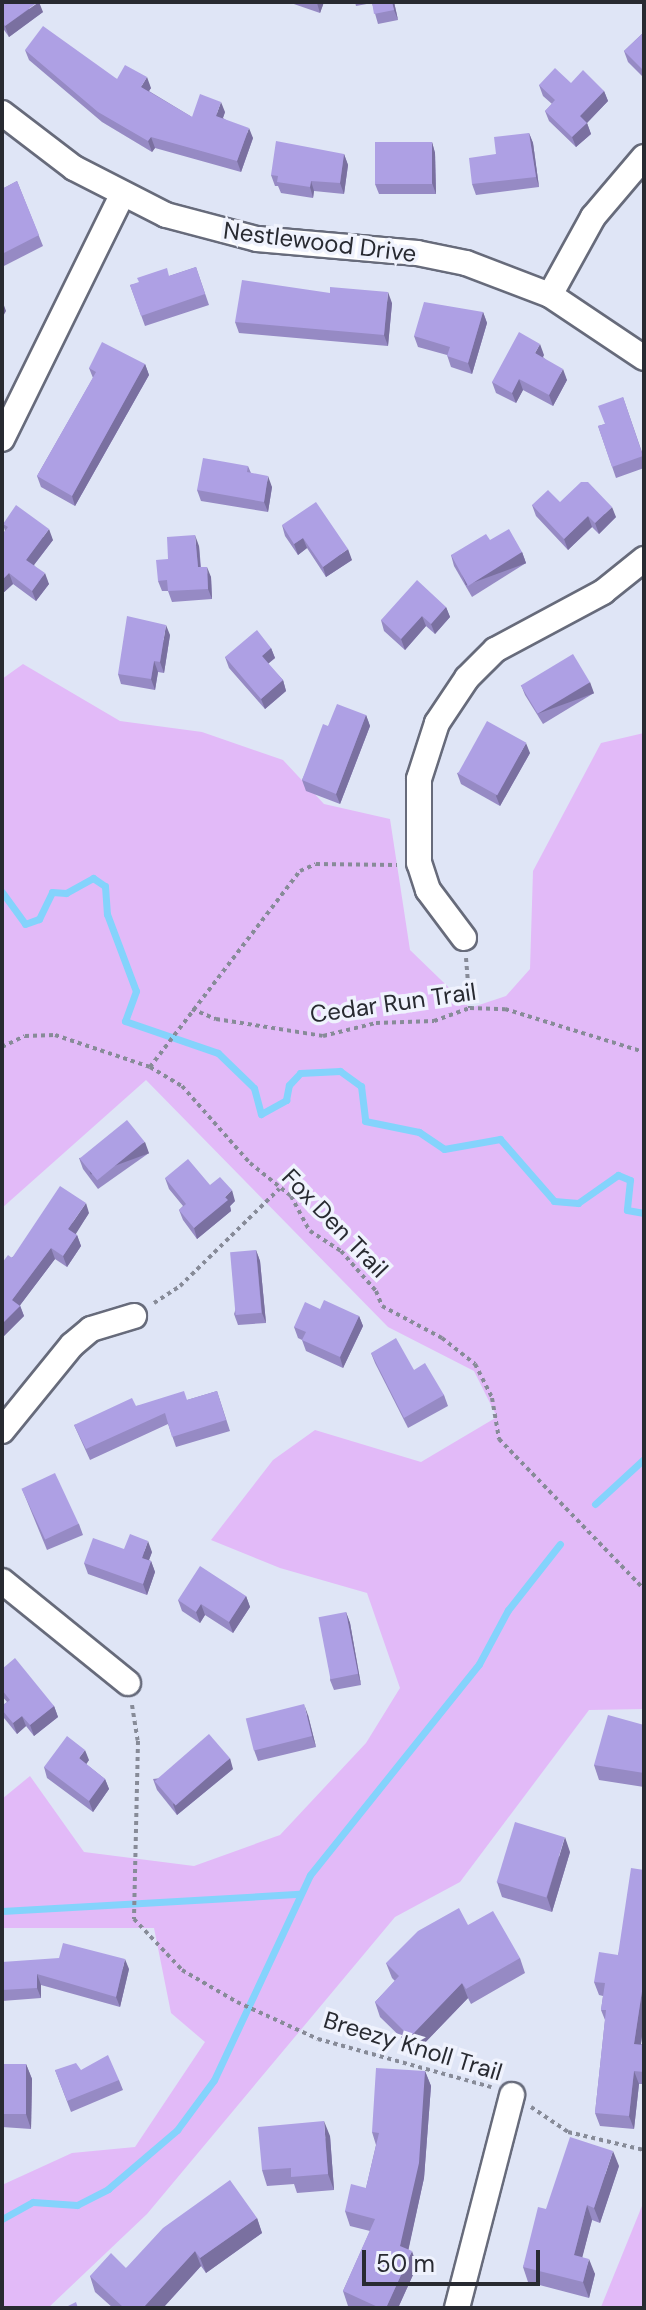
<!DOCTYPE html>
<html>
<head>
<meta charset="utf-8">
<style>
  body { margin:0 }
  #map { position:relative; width:646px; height:2310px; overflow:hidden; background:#dfe5f6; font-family:"DM Sans",sans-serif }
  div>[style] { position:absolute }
  .green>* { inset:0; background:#e2baf8 }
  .stream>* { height:7px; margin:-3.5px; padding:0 3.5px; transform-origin:3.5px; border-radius:3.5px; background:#84d3fc }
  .path>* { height:4px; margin-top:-2px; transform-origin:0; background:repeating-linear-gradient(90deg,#878b98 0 4px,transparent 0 8px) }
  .roads { filter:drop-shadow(2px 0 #676b7b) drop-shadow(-2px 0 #676b7b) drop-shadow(0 2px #676b7b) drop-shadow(0 -2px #676b7b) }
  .minor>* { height:24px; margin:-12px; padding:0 12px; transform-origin:12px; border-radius:12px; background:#fff }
  .wall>* { inset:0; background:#968ac4 }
  .shaded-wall>* { inset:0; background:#7a70a0; transform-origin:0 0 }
  .building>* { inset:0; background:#aea0e4; transform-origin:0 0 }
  span { translate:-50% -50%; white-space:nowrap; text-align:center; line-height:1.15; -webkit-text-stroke:7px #eff2fd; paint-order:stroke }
  .street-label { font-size:24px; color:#282a31 }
  .frame { position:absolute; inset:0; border:4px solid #282a31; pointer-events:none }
  .scale { position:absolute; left:362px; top:2250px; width:178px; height:36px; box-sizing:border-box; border:4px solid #282a31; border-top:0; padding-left:10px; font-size:24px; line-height:28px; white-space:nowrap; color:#282a31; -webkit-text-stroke:6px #eff2fd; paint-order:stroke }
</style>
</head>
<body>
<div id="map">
  <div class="green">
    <i style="clip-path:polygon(23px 664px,120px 721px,202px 732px,283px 760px,324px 804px,390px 819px,410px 950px,470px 1008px,506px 996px,530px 969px,533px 871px,601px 743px,644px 733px,644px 1709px,589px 1710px,460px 1882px,395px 1917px,147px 2214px,48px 2308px,2px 2308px,2px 2185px,72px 2153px,135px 2147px,205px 2042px,171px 2013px,154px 1928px,2px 1928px,2px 1799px,30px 1776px,84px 1852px,194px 1866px,280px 1835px,366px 1743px,400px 1688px,367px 1593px,280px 1568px,211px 1540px,273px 1460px,315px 1430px,421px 1462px,497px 1417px,474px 1371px,388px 1327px,146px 1080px,2px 1208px,2px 679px)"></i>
    <i style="clip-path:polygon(644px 2201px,644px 2308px,601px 2308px,601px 2307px)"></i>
  </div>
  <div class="stream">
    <i style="left:2px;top:892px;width:39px;rotate:54deg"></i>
    <i style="left:25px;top:924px;width:15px;rotate:-20deg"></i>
    <i style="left:39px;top:919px;width:30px;rotate:-64deg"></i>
    <i style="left:52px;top:892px;width:14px;rotate:4deg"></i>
    <i style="left:66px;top:893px;width:31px;rotate:-29deg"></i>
    <i style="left:93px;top:878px;width:14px;rotate:34deg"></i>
    <i style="left:105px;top:886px;width:28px;rotate:86deg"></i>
    <i style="left:107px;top:914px;width:82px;rotate:69.4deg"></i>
    <i style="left:136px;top:991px;width:32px;rotate:110deg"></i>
    <i style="left:125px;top:1021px;width:98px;rotate:19deg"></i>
    <i style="left:218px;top:1053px;width:50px;rotate:44.2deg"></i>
    <i style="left:254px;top:1088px;width:27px;rotate:75deg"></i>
    <i style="left:261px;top:1114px;width:29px;rotate:-29deg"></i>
    <i style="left:286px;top:1100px;width:15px;rotate:-79deg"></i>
    <i style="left:289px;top:1085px;width:16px;rotate:-47deg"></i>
    <i style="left:300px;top:1073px;width:40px;rotate:-2.9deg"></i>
    <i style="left:340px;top:1071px;width:26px;rotate:36deg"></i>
    <i style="left:361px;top:1086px;width:35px;rotate:83deg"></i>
    <i style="left:365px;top:1121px;width:55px;rotate:11.5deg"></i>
    <i style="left:419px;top:1132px;width:30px;rotate:34deg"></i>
    <i style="left:444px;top:1149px;width:57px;rotate:-10.1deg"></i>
    <i style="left:500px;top:1139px;width:82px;rotate:48.9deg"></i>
    <i style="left:554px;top:1201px;width:24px;rotate:5deg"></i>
    <i style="left:578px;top:1203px;width:49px;rotate:-35deg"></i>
    <i style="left:618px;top:1175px;width:13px;rotate:23deg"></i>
    <i style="left:630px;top:1180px;width:30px;rotate:96deg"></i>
    <i style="left:627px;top:1210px;width:17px;rotate:10deg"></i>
    <i style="left:595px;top:1504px;width:67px;rotate:-42.6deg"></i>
    <i style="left:2px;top:1911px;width:298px;rotate:-3.3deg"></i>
    <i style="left:2px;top:2219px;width:35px;rotate:-29deg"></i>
    <i style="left:33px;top:2202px;width:44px;rotate:3.9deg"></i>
    <i style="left:77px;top:2205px;width:35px;rotate:-27deg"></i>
    <i style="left:108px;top:2189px;width:91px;rotate:-40.5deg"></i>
    <i style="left:177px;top:2130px;width:62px;rotate:-53.5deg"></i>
    <i style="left:214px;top:2080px;width:226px;rotate:-64.9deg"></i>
    <i style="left:310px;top:1875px;width:270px;rotate:-51.3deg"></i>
    <i style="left:479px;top:1664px;width:61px;rotate:-61.8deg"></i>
    <i style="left:508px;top:1610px;width:84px;rotate:-51.8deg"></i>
  </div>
  <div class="path">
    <i style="left:466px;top:958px;width:50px;rotate:85.4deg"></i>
    <i style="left:192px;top:1009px;width:26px;rotate:23deg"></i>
    <i style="left:216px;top:1019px;width:108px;rotate:9deg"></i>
    <i style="left:323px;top:1036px;width:55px;rotate:-13.8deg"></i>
    <i style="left:376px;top:1023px;width:58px;rotate:-2deg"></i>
    <i style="left:434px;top:1021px;width:38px;rotate:-20deg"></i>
    <i style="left:470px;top:1008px;width:35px;rotate:2deg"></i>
    <i style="left:505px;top:1009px;width:145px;rotate:17.2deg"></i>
    <i style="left:2px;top:1047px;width:25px;rotate:-26deg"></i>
    <i style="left:25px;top:1036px;width:30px;rotate:-2deg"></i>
    <i style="left:55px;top:1035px;width:100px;rotate:18.6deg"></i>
    <i style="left:150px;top:1067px;width:37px;rotate:31deg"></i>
    <i style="left:182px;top:1086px;width:103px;rotate:48.6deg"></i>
    <i style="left:250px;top:1163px;width:53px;rotate:38.8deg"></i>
    <i style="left:291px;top:1196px;width:40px;rotate:62deg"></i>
    <i style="left:310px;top:1231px;width:37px;rotate:33deg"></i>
    <i style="left:341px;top:1251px;width:53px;rotate:48.8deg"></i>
    <i style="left:376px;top:1291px;width:16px;rotate:68deg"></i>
    <i style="left:382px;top:1306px;width:68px;rotate:28.1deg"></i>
    <i style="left:442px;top:1338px;width:42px;rotate:38.2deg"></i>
    <i style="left:475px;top:1364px;width:38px;rotate:63deg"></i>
    <i style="left:492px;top:1398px;width:42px;rotate:80.3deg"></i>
    <i style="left:499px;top:1439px;width:209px;rotate:46deg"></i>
    <i style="left:150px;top:1067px;width:247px;rotate:-52.6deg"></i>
    <i style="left:300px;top:871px;width:17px;rotate:-24deg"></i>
    <i style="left:316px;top:864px;width:81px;rotate:0.7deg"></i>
    <i style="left:154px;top:1303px;width:31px;rotate:-33deg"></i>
    <i style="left:180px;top:1286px;width:139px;rotate:-44.4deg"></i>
    <i style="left:132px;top:1705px;width:36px;rotate:81deg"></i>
    <i style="left:138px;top:1741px;width:178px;rotate:91.3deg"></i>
    <i style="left:134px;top:1919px;width:70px;rotate:46.7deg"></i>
    <i style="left:182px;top:1970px;width:64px;rotate:30.2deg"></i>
    <i style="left:237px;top:2002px;width:89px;rotate:24.6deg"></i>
    <i style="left:318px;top:2039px;width:180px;rotate:15.5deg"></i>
    <i style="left:531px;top:2107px;width:45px;rotate:34deg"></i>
    <i style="left:568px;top:2132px;width:78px;rotate:13.3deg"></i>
  </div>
  <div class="roads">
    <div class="minor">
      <i style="left:2px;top:113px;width:91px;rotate:37.4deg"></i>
      <i style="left:74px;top:168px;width:103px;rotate:27.1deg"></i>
      <i style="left:166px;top:215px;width:94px;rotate:14.8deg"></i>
      <i style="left:257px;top:239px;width:161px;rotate:5deg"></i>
      <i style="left:417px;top:253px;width:50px;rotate:11.5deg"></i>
      <i style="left:466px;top:263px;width:90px;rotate:20.9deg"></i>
      <i style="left:550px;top:295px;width:113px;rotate:33.8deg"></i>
      <i style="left:550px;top:295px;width:89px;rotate:-61.1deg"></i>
      <i style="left:593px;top:217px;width:79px;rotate:-49.6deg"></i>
      <i style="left:2px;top:439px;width:272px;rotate:-63.8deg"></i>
      <i style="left:464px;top:938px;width:60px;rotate:-126.9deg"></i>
      <i style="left:428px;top:890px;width:28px;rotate:-108deg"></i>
      <i style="left:419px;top:863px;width:84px;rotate:-90deg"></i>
      <i style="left:419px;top:779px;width:59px;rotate:-72.2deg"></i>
      <i style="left:437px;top:723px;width:54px;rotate:-56.3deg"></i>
      <i style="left:467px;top:678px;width:40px;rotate:-45deg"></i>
      <i style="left:495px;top:650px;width:123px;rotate:-28.2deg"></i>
      <i style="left:603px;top:592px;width:53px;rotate:-38.8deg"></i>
      <i style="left:2px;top:1431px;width:111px;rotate:-50.9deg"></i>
      <i style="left:72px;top:1345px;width:25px;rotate:-40deg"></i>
      <i style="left:91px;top:1329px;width:45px;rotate:-16.8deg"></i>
      <i style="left:2px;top:1581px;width:162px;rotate:39deg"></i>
      <i style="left:457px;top:2308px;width:220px;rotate:-75.5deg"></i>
    </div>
  </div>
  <div class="wall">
    <i style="clip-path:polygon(2px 2px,43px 12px,9px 37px,2px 27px)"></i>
    <i style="clip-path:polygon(288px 2px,324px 2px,320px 13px)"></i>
    <i style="clip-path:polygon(355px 2px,394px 2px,398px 20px,378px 24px,372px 3px,356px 6px)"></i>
    <i style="clip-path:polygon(644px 32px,644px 78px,628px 62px,624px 51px)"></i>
    <i style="clip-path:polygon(25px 50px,117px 79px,151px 88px,149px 91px,192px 117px,225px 112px,223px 118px,253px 138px,241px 172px,155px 148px,152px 152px,102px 122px,29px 60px)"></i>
    <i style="clip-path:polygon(571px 83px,604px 91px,608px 101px,587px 123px,591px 134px,576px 147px,549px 121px,545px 111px,552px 104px,543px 96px,539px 85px)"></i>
    <i style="clip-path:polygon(529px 133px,533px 143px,539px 187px,476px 195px,472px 184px,496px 154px)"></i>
    <i style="clip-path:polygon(432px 142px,435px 153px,436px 194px,379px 194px,375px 184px)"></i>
    <i style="clip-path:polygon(344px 154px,348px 165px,344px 194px,314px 191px,313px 198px,281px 193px,278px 186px,275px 186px,271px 175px)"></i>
    <i style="clip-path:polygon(17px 181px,43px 246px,2px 267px,2px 189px)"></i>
    <i style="clip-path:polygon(196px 267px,209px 305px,145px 326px,130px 285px,169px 276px)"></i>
    <i style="clip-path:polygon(392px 303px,388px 346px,239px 333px,235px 322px)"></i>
    <i style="clip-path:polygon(483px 312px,487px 323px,472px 374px,451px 367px,447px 355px,418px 347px,414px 336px)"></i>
    <i style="clip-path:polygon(544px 355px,543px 357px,567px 380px,553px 406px,523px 390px,516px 403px,496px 393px,492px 382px)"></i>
    <i style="clip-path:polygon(145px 364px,149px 375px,75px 506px,41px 487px,37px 476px,93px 378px,89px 368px)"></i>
    <i style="clip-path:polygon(623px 397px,644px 458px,644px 468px,616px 478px,598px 426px,605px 424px)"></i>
    <i style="clip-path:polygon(248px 466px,251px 473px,272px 487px,268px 512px,201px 501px,197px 490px)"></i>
    <i style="clip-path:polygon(560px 502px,616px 517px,599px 534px,592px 527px,568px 550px,536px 516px,532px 505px)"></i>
    <i style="clip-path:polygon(3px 524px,53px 540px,34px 565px,49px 584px,36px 601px,13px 584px,2px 594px,2px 535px,5px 531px)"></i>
    <i style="clip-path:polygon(282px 525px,352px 560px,326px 577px,307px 548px,298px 555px,285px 536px)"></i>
    <i style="clip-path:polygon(199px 546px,201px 567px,211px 577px,212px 599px,172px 602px,168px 591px,162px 591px,158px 581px,168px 559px)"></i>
    <i style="clip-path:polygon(522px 552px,526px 563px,472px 597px,454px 566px,451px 555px)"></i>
    <i style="clip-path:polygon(446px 607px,450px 617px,435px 634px,426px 626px,405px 650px,384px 631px,381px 620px)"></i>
    <i style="clip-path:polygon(170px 635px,164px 673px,158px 672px,155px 690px,121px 684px,118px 674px)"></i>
    <i style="clip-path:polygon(271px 648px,275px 658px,268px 664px,283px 680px,286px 691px,265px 709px,229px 668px,225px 657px)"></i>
    <i style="clip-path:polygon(521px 685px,594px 693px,543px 724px,525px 695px)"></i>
    <i style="clip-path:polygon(366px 715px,370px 726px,340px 804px,306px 791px,302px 780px,328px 726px)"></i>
    <i style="clip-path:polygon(530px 753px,500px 806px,461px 784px,457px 773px)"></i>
    <i style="clip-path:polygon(149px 1153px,98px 1189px,83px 1169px,79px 1158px)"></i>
    <i style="clip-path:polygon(165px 1178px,235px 1201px,230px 1206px,231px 1211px,197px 1239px,183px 1220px,179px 1210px,183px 1206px,169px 1189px)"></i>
    <i style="clip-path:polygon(89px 1213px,75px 1234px,77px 1235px,81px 1246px,67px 1267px,55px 1259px,20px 1305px,24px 1316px,2px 1338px,2px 1263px)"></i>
    <i style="clip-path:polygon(256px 1250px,260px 1261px,266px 1323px,238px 1325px,234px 1314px)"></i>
    <i style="clip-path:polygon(320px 1309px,359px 1316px,363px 1326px,343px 1368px,306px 1351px,302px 1340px,298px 1338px,294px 1327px)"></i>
    <i style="clip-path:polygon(371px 1353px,414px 1370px,444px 1395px,448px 1406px,408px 1428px,375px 1363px)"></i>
    <i style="clip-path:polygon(217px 1391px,230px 1431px,176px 1447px,168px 1424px,90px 1460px,74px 1425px,136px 1406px,187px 1400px)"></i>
    <i style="clip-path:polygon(22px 1489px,79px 1524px,83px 1535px,47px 1550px)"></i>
    <i style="clip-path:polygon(124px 1549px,152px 1552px,149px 1560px,151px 1561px,155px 1572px,147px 1595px,88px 1574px,84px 1563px)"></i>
    <i style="clip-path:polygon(246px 1596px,250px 1607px,233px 1633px,205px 1615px,200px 1623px,182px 1611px,178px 1600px)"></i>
    <i style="clip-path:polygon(346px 1612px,350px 1623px,361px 1685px,334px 1690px,330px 1680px)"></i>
    <i style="clip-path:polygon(2px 1669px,54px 1706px,58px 1717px,34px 1736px,26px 1726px,17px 1734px,4px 1718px,2px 1713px,2px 1706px,7px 1702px,2px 1696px)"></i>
    <i style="clip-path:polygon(308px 1715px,316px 1747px,258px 1761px,254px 1750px)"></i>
    <i style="clip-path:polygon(644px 1725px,644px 1787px,599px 1780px,594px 1765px)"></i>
    <i style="clip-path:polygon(89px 1760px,86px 1764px,105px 1779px,109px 1789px,93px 1812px,47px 1778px,44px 1767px)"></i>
    <i style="clip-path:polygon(233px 1769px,177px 1815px,157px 1790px,153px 1779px)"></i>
    <i style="clip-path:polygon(570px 1852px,552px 1912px,502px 1897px,497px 1882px)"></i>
    <i style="clip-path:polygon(644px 1870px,644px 2022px,641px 2044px,644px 2045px,644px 2084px,639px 2084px,634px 2129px,600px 2126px,595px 2113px,605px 2020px,601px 2010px,603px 1996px,599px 1995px,594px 1982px,618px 1955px)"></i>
    <i style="clip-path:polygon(520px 1958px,525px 1973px,471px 2004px,468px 1998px,416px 2052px,380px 2017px,375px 2002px,395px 1981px,392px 1978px,386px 1963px)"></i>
    <i style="clip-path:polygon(2px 1962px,129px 1969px,120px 2007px,41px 1985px,41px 1998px,2px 2001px)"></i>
    <i style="clip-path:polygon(26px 2064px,32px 2079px,31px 2129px,2px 2127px,2px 2066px)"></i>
    <i style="clip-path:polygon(55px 2070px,81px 2070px,119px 2080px,123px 2090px,71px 2112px)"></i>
    <i style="clip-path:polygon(425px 2071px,431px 2086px,424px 2178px,408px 2250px,417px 2266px,398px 2308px,352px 2308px,348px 2306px,343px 2291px,370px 2231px,350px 2226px,345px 2211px,366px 2188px,376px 2145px,372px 2132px)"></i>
    <i style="clip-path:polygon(330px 2136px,334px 2190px,297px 2193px,294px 2184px,267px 2186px,262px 2170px)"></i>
    <i style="clip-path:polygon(619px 2166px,600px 2223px,592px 2220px,582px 2257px,595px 2274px,589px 2298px,528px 2282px,523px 2267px,546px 2209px)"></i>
    <i style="clip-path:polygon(257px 2218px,262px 2233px,206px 2273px,201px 2266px,163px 2308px,113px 2308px,95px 2292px,90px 2276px,126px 2268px)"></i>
  </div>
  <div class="shaded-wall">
    <i style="clip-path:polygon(39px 2px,43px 12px,9px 37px,5px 26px)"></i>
    <i style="clip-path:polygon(317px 2px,324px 2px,320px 13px,317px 3px)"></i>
    <i style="clip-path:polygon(392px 2px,394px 2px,398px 20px,394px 10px)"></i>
    <i style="clip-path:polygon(147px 77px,151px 88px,145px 97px,141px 87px)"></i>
    <i style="clip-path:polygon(604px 91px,608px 101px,585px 125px,587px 123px,591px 134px,576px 147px,572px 137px,580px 116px)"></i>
    <i style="clip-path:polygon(221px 102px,225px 112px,220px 126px,216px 116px)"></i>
    <i style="clip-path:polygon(249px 128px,253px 138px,241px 172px,237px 161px)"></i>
    <i style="clip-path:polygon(529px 133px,533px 143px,539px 187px,536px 177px)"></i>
    <i style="clip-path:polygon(151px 137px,155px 148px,152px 152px,148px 141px)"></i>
    <i style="clip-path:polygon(432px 142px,435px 153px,436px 194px,432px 183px)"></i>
    <i style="clip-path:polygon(344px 154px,348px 165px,344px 194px,340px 183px)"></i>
    <i style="clip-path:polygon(311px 181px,314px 191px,313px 198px,310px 187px)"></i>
    <i style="clip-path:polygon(388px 292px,392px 303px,388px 346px,384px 335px)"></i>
    <i style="clip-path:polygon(2px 300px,6px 311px,2px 318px)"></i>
    <i style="clip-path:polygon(483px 312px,487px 323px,472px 374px,468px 363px)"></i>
    <i style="clip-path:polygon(540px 344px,544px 355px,539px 364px,535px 353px)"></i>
    <i style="clip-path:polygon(145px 364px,149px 375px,75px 506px,72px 496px)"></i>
    <i style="clip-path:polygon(563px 369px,567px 380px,553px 406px,549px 395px)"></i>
    <i style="clip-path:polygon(519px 379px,523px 390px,516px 403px,512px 393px)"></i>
    <i style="clip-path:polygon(268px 476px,272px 487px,268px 512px,264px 502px)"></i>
    <i style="clip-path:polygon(612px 507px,616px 517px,599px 534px,595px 523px)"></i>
    <i style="clip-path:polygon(588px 516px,592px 527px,568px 550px,564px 539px)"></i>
    <i style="clip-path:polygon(49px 529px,53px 540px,30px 570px,26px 560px)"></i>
    <i style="clip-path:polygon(195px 535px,199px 546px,201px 578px,198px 567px)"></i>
    <i style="clip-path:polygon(303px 538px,307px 548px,298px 555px,294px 544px)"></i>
    <i style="clip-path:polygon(348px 549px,352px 560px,326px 577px,323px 567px)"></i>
    <i style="left:522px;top:552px;width:12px;height:64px;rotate:70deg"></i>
    <i style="clip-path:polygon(207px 567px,211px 577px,212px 599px,208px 589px)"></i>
    <i style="clip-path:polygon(9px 573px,13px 584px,2px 594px,2px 580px)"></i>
    <i style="clip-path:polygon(45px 573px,49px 584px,36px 601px,32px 591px)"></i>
    <i style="clip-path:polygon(446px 607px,450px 617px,435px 634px,431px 624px)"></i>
    <i style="clip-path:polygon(422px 616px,426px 626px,405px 650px,401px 639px)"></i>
    <i style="clip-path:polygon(166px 625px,170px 635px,164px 673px,160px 662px)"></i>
    <i style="clip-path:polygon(271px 648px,275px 658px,265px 666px,262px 656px)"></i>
    <i style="clip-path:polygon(154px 661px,158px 672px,155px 690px,151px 679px)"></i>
    <i style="clip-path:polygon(283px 680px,286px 691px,265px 709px,261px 699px)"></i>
    <i style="left:590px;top:682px;width:12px;height:60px;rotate:70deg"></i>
    <i style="clip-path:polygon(366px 715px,370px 726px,340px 804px,336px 794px)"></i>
    <i style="clip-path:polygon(526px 743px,530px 753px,500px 806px,496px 796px)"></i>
    <i style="left:145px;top:1142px;width:12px;height:62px;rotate:70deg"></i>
    <i style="clip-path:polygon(232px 1190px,235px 1201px,230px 1206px,231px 1211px,197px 1239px,194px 1228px)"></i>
    <i style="clip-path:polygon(86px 1203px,89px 1213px,72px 1240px,68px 1229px)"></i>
    <i style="clip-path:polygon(77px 1235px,81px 1246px,67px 1267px,63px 1256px)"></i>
    <i style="clip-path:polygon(51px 1248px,55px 1259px,18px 1308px,20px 1306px,24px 1316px,2px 1338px,2px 1324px,12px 1300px)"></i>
    <i style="clip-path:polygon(256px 1250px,260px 1261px,266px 1323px,262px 1313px)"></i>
    <i style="clip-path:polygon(359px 1316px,363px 1326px,343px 1368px,340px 1357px)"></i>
    <i style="clip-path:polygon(148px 1541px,152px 1552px,146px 1568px,142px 1558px)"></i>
    <i style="clip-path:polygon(151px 1561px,155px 1572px,147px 1595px,143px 1584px)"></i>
    <i style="clip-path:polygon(246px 1596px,250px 1607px,233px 1633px,229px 1622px)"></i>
    <i style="clip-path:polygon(201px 1604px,205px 1615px,200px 1623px,196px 1612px)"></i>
    <i style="clip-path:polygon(346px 1612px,350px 1623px,361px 1685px,358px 1674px)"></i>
    <i style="clip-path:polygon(304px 1704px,308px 1715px,316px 1747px,312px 1736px)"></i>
    <i style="clip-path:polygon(54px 1706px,58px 1717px,34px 1736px,30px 1725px)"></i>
    <i style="clip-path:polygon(22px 1716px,26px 1726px,17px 1734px,13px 1723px)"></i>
    <i style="clip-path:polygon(85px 1750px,89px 1760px,83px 1769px,79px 1758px)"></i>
    <i style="clip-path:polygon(230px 1758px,233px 1769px,177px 1815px,173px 1804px)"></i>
    <i style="clip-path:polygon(105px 1779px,109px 1789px,93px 1812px,89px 1801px)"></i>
    <i style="clip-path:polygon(565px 1837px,570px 1852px,552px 1912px,547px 1897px)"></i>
    <i style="clip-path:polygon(125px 1959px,129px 1969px,120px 2007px,116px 1997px)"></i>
    <i style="clip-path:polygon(37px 1974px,41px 1985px,41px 1998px,37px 1988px)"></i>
    <i style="clip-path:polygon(644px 1978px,644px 2022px,639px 2057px,634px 2044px)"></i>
    <i style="clip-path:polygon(462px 1983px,468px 1998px,416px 2052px,410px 2037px)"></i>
    <i style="clip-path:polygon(26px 2064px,32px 2079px,31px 2129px,26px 2114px)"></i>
    <i style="clip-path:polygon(425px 2071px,431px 2086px,424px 2178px,406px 2261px,400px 2246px)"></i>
    <i style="clip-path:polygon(634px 2071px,639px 2084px,634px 2129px,629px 2116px)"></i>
    <i style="clip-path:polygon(324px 2121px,330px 2136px,334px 2190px,328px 2174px)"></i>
    <i style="clip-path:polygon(613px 2151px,619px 2166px,600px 2223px,594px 2208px)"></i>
    <i style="clip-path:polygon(587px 2205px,592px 2220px,579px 2270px,574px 2255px)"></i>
    <i style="clip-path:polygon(257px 2218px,262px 2233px,206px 2273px,200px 2258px)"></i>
    <i style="clip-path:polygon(195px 2251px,201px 2266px,163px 2308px,143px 2308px)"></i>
    <i style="clip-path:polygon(412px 2251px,417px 2266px,398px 2308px,386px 2308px)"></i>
    <i style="clip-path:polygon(589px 2259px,595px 2274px,589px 2298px,583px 2282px)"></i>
  </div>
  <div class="building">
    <i style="clip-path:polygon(2px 2px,38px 2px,5px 26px,2px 22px)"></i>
    <i style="clip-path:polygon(372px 2px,392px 2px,394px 10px,374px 14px)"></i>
    <i style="clip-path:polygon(43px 26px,117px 79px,125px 65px,147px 77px,141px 87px,192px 117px,200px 94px,221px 102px,216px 116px,249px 128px,237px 161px,151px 137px,148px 141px,98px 112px,25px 50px)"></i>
    <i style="clip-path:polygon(644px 32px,644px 68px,643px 70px,624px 51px)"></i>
    <i style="clip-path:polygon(555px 68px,571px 83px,583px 70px,604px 91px,580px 116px,587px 123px,572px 137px,545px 111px,555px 100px,539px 85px)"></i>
    <i style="clip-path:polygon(529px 133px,536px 177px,472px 184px,469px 158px,496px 154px,494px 137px)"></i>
    <i style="clip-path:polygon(276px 141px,344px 154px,340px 183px,311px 181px,310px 187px,277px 182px,278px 176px,271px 175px)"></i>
    <i style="left:375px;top:142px;width:57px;height:42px"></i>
    <i style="clip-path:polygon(17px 181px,39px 235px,2px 254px,2px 189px)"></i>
    <i style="clip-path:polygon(196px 267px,205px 294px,141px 316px,130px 285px,139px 282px,137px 278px,167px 268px,169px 276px)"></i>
    <i style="clip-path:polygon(242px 280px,330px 293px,330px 287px,388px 292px,384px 335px,235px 322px)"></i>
    <i style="clip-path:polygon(424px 302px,483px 312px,468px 363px,447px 356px,450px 347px,414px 336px)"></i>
    <i style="clip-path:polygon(519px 332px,540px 344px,535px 353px,563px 369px,549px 395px,519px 379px,512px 393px,492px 382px)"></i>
    <i style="clip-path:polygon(102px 342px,145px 364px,72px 496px,37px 476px,96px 372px,89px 368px)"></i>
    <i style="clip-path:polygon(623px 397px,643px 456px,612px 467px,598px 426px,605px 424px,598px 406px)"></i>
    <i style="clip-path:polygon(203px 458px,248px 466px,247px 472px,268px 476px,264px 502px,197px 490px)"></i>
    <i style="clip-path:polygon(581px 482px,588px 482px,612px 507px,595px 523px,588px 516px,564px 539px,532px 505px,548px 490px,560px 502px)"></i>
    <i style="clip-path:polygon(316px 502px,348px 549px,323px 567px,303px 538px,294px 544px,282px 525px)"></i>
    <i style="clip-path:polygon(16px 505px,49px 529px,26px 560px,45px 573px,32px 591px,9px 573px,2px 580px,2px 535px,8px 527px,3px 524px)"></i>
    <i style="clip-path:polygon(509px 529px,522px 552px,468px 586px,451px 555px,486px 534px,490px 540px)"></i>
    <i style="clip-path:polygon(195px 535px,198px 567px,207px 567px,208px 589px,168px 591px,167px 580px,158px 581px,156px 560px,168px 559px,167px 537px)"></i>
    <i style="clip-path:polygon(417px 580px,446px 607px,431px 624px,422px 616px,401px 639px,381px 620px)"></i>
    <i style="clip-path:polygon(127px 616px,166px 625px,160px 662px,154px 661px,151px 679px,118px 674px)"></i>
    <i style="clip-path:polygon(257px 630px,271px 648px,262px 656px,283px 680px,261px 699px,225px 657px)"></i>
    <i style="left:573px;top:654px;width:33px;height:61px;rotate:59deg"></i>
    <i style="clip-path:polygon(337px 704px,366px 715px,336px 794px,302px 780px,323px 724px,328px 726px)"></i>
    <i style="left:487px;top:721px;width:45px;height:60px;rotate:29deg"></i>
    <i style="left:127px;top:1120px;width:28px;height:61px;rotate:51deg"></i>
    <i style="clip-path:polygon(188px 1159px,210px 1185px,220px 1177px,232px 1190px,225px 1197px,228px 1200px,194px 1228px,179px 1210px,186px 1204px,165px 1178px)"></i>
    <i style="clip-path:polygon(60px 1186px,86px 1203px,68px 1229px,77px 1235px,63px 1256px,51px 1248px,12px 1300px,20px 1306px,2px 1324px,2px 1263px,8px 1255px,12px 1258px)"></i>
    <i style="left:256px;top:1250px;width:63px;height:26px;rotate:85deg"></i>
    <i style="clip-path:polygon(324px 1300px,359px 1316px,340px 1357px,302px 1340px,306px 1332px,294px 1327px,305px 1302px,320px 1309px)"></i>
    <i style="clip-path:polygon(396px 1338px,414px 1370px,425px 1363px,444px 1395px,404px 1418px,371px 1353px)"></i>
    <i style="clip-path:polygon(184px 1391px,187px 1400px,217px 1391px,226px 1420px,172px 1437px,165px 1413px,86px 1449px,74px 1425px,132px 1398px,136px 1406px)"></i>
    <i style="left:55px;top:1473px;width:56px;height:37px;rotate:65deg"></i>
    <i style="clip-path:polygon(130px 1534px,148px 1541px,142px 1558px,151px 1561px,143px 1584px,84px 1563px,93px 1538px,124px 1549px)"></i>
    <i style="clip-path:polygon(200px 1566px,246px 1596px,229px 1622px,201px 1604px,196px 1612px,178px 1600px)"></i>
    <i style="left:346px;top:1612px;width:63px;height:28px;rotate:79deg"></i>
    <i style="clip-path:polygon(15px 1658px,54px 1706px,30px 1725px,22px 1716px,13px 1723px,2px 1710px,2px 1706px,10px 1700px,2px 1690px,2px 1669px)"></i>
    <i style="left:304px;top:1704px;width:33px;height:60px;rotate:76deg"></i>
    <i style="clip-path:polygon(608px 1715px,644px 1725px,644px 1773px,594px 1765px)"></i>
    <i style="left:209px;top:1734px;width:32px;height:72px;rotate:49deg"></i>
    <i style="clip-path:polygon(67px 1736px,85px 1750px,79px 1758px,105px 1779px,89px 1801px,44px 1767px)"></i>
    <i style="left:515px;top:1822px;width:52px;height:63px;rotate:17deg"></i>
    <i style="clip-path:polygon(631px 1868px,644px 1870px,644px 1978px,634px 2044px,644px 2045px,644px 2072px,634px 2071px,629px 2116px,595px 2113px,606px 2010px,601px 2010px,605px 1983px,594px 1982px,599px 1952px,618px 1955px)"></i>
    <i style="clip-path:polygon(459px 1908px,468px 1925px,493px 1911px,520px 1958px,466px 1989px,462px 1983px,410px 2037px,375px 2002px,399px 1976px,386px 1963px,418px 1931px)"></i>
    <i style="clip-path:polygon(63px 1943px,125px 1959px,116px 1997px,37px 1974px,37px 1988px,2px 1990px,2px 1962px,59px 1958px)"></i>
    <i style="clip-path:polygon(108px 2055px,119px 2080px,67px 2101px,55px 2070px,76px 2063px,81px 2070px)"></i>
    <i style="left:26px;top:2064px;width:50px;height:24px;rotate:90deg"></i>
    <i style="clip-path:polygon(376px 2068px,425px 2071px,419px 2163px,400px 2246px,412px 2251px,386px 2308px,380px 2308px,343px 2291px,375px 2219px,345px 2211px,351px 2184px,366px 2188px,379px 2133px,372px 2132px)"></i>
    <i style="clip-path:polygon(324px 2121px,328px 2174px,291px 2177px,291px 2168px,262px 2170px,258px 2127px)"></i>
    <i style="clip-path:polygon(570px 2137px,613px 2151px,594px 2208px,587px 2205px,574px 2255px,589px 2259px,583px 2282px,523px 2267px,538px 2207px,546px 2209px)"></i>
    <i style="clip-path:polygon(230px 2180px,257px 2218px,200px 2258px,195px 2251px,143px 2308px,124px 2308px,90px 2276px,111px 2253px,126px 2268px,163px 2228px)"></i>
    <i style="clip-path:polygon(76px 2302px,78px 2308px,64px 2308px)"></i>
  </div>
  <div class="street-label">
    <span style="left:320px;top:242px;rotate:7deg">Nestlewood Drive</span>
    <span style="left:393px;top:1003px;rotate:-8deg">Cedar Run Trail</span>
    <span style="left:335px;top:1223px;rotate:46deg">Fox Den Trail</span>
    <span style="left:413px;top:2046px;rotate:17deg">Breezy Knoll Trail</span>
  </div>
  <div class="frame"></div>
  <div class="scale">50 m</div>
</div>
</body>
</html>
